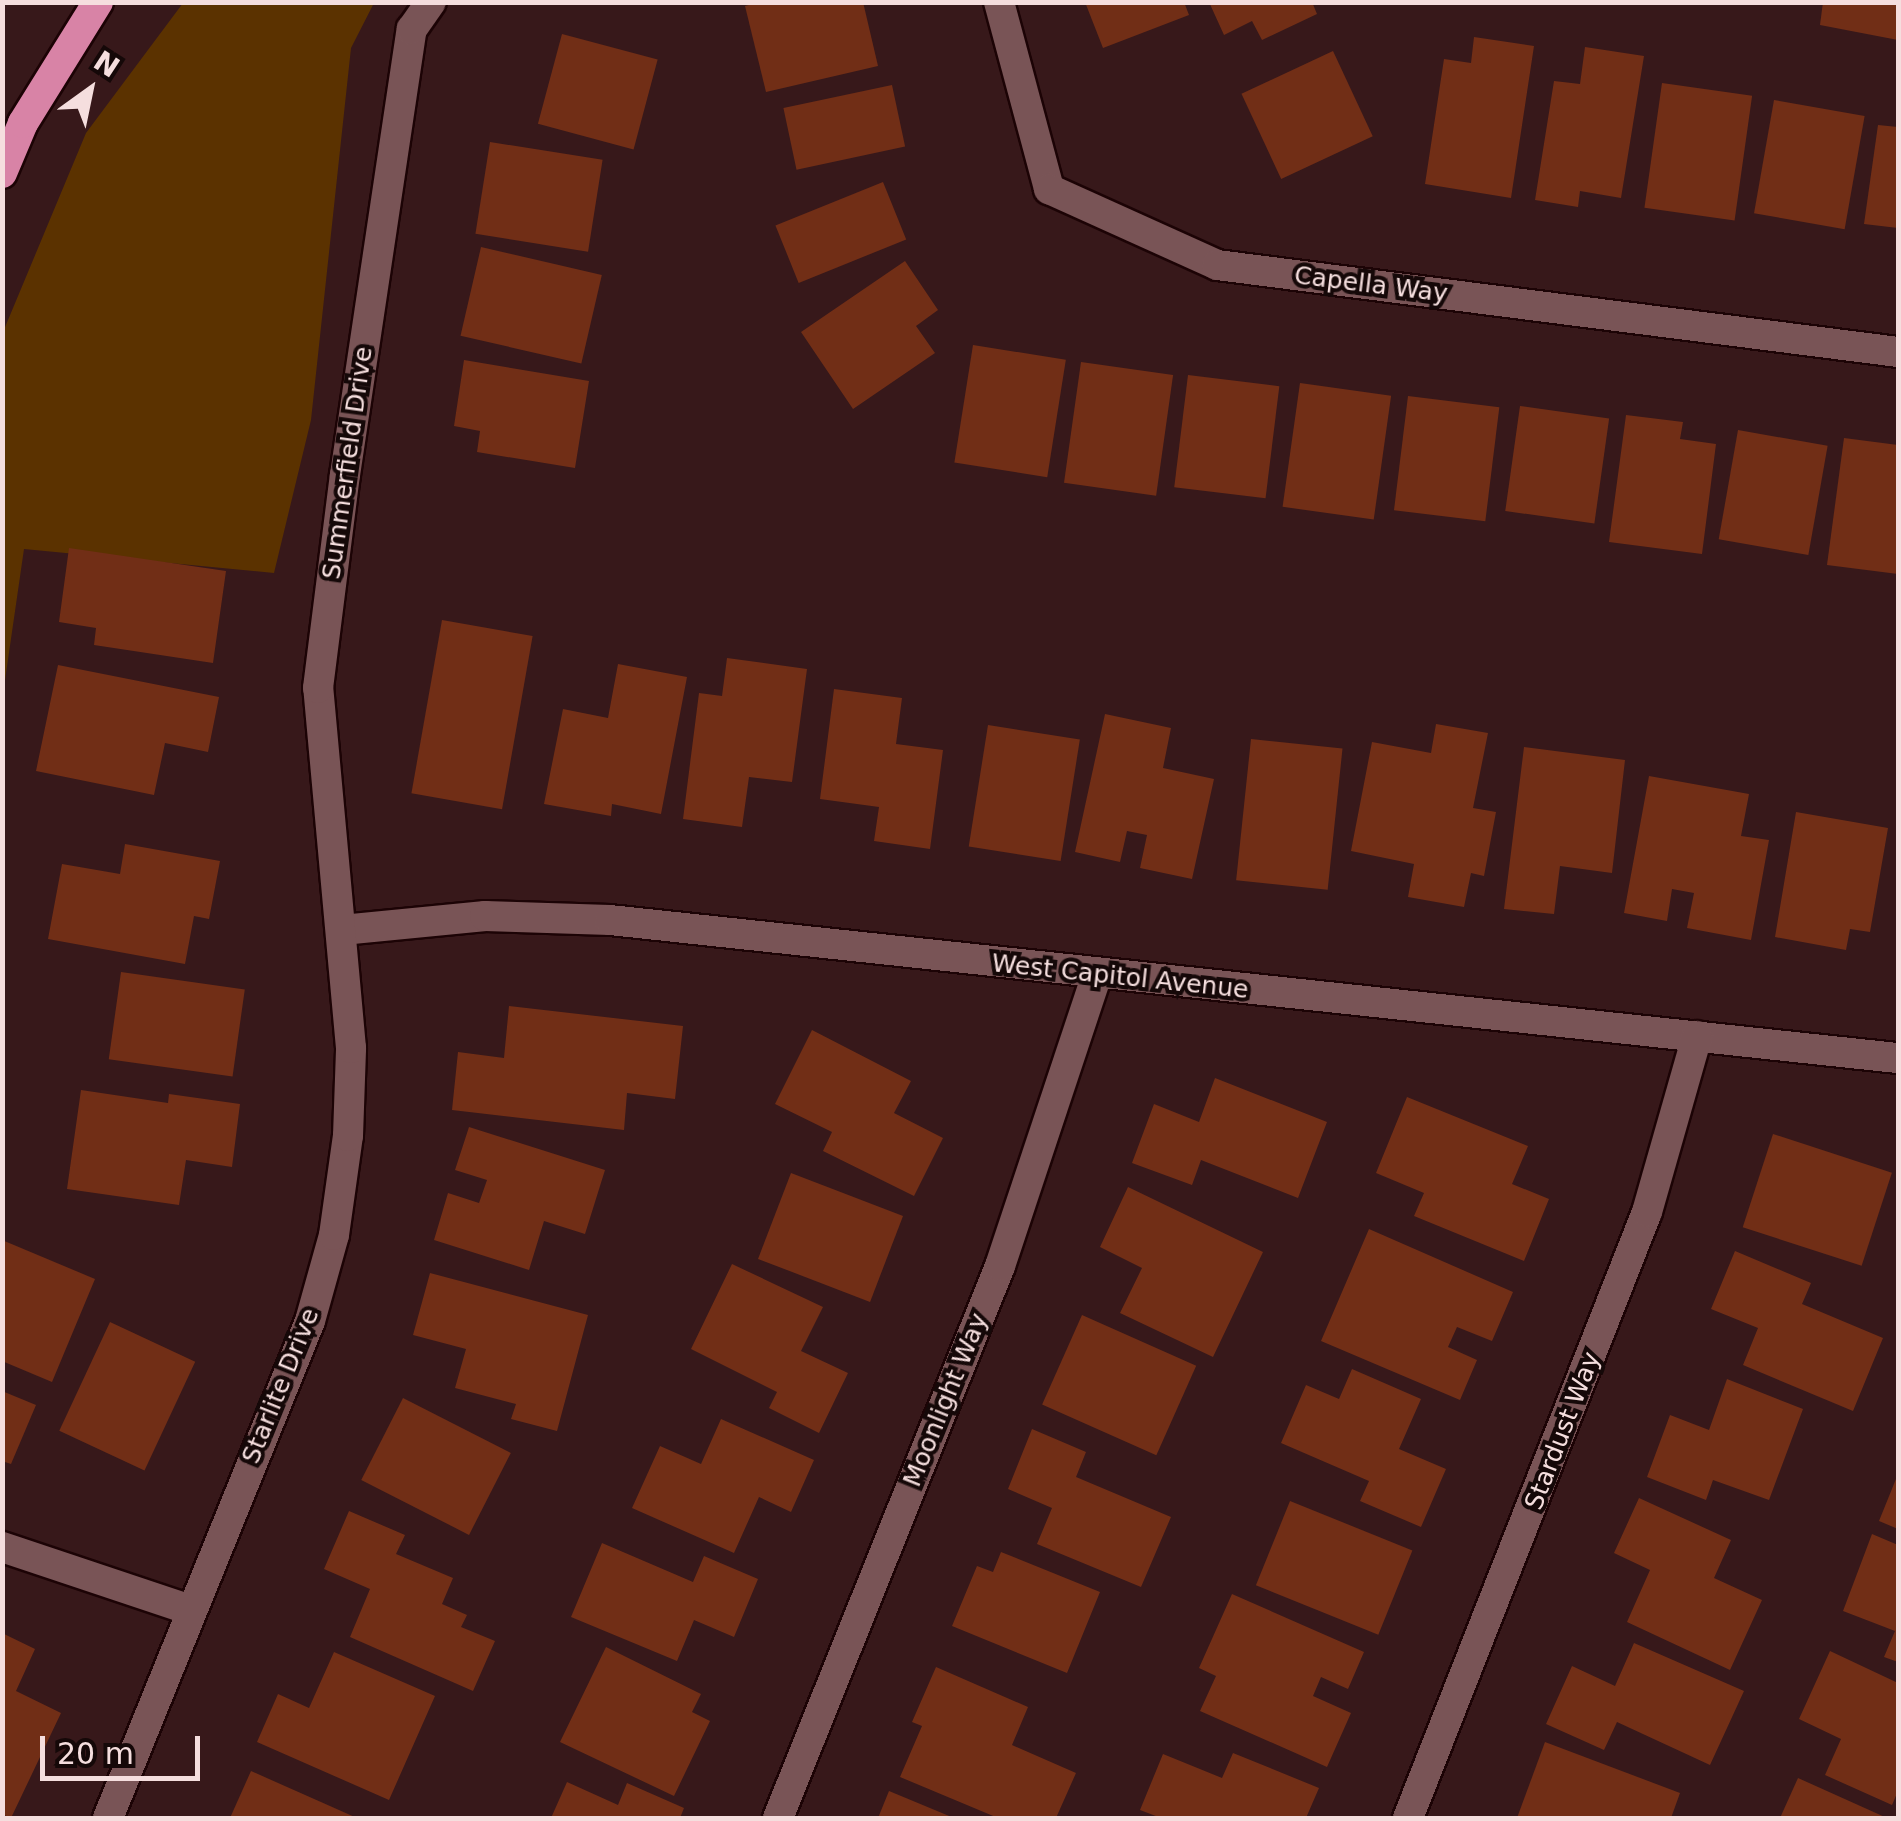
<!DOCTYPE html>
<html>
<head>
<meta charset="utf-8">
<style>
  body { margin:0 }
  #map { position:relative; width:1901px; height:1821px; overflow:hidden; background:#37181a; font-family:"DejaVu Sans",sans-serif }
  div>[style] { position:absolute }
  .green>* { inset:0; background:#5b3200 }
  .building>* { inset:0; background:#712e16; transform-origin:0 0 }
  .roads { filter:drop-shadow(2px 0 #1c0305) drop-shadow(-2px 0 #1c0305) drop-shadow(0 2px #1c0305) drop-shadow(0 -2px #1c0305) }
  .minor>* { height:30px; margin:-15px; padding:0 15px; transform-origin:15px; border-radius:15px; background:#795456 }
  .highway>* { height:30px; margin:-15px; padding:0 15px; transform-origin:15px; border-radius:15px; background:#d883a6 }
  span { translate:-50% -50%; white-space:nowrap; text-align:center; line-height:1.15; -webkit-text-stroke:8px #150808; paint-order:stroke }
  .street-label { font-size:25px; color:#f5dede }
  .frame { position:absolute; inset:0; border:5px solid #f5dede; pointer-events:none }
  .north { position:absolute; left:40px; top:40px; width:100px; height:100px; -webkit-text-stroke:8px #150808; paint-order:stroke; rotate:33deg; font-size:28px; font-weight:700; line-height:40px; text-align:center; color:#f5dede }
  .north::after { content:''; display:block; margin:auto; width:35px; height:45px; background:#f5dede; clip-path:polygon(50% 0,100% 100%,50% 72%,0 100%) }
  .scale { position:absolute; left:40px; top:1736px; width:160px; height:45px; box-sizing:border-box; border:5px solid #f5dede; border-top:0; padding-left:12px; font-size:30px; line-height:35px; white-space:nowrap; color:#f5dede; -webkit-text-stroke:8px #150808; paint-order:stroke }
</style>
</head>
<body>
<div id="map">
  <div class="green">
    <i style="clip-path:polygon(183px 3px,374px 3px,351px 48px,311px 420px,274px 573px,24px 549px,3px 694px,3px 332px,86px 133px)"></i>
  </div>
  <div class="building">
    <i style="clip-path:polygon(760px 2px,863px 2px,878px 66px,766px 92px,745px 6px)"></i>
    <i style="clip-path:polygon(1085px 2px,1184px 2px,1189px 15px,1103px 48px)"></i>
    <i style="clip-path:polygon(1209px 2px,1312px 2px,1317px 14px,1262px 40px,1252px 21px,1224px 35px)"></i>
    <i style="clip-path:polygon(1823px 2px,1898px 2px,1898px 40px,1820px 25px)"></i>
    <i style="left:562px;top:34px;width:99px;height:93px;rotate:15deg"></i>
    <i style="clip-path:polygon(1474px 37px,1534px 46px,1511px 198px,1425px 184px,1444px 59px,1471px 63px)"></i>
    <i style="clip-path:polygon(1585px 47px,1644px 56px,1621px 198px,1580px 191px,1578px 207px,1535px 200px,1554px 81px,1580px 84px)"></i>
    <i style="left:1333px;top:51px;width:94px;height:101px;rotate:65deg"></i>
    <i style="left:1662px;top:83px;width:91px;height:126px;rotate:8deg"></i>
    <i style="left:892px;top:85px;width:63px;height:111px;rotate:78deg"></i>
    <i style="left:1774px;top:100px;width:92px;height:115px;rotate:10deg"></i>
    <i style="clip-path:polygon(1878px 125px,1898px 127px,1898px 228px,1864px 224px)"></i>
    <i style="left:490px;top:142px;width:114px;height:93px;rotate:9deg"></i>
    <i style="left:883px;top:182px;width:62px;height:116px;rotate:68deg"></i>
    <i style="left:481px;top:247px;width:124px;height:91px;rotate:13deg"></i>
    <i style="clip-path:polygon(905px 261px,938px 310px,916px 326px,935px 353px,853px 409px,801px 332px)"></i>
    <i style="left:973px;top:345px;width:94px;height:119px;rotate:9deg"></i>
    <i style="clip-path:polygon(464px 360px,589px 381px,575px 468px,477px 452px,480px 431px,454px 426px)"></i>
    <i style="left:1081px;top:362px;width:93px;height:122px;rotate:8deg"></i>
    <i style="left:1188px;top:375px;width:92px;height:113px;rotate:7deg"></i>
    <i style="left:1300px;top:383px;width:92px;height:125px;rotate:8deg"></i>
    <i style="left:1408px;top:396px;width:92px;height:115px;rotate:7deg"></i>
    <i style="left:1520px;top:406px;width:90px;height:106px;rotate:8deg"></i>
    <i style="clip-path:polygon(1626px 415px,1683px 422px,1680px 439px,1716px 444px,1702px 554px,1609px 542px)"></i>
    <i style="left:1738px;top:430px;width:91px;height:111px;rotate:10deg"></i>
    <i style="clip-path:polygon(1844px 438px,1898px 445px,1898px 574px,1827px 565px)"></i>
    <i style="clip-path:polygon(69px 548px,226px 571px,213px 663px,94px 645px,96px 628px,59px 622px)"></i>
    <i style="left:442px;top:620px;width:92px;height:176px;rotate:10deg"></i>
    <i style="clip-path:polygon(727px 658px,807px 669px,792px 782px,749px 777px,742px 827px,683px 819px,699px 693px,722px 696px)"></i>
    <i style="clip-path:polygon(618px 664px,687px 677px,661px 814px,612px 804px,611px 816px,544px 804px,563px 709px,608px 718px)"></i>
    <i style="clip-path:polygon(58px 665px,219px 697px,208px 752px,165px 743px,154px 795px,36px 771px)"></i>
    <i style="clip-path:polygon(834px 689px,902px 698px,896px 744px,943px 750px,930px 849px,874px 841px,879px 807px,820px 799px)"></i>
    <i style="clip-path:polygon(1105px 714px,1171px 728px,1163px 768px,1214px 779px,1192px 879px,1140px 868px,1147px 835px,1127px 831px,1120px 862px,1075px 852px)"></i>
    <i style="clip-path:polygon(1436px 724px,1488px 733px,1473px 808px,1496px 812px,1484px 876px,1471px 873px,1464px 907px,1408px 897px,1414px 864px,1351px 851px,1372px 742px,1431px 753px)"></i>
    <i style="left:988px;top:725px;width:93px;height:123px;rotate:9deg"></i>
    <i style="left:1251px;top:739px;width:92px;height:142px;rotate:6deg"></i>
    <i style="clip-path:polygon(1524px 747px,1625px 760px,1612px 873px,1560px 866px,1554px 914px,1504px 909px)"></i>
    <i style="clip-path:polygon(1649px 776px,1749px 794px,1741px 836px,1769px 840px,1751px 940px,1687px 928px,1694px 893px,1672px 889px,1667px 921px,1624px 913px)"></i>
    <i style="clip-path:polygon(1796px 812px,1888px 828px,1870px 932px,1850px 929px,1846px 950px,1775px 937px)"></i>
    <i style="clip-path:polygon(125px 844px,220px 861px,209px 919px,194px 916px,185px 964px,48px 939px,62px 864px,120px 874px)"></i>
    <i style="left:121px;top:972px;width:125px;height:88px;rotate:8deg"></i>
    <i style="clip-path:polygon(509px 1006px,683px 1026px,675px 1099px,627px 1093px,624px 1130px,452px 1110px,458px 1052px,504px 1058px)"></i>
    <i style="clip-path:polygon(812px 1030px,911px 1081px,894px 1113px,943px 1138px,914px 1196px,823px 1151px,832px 1132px,775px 1104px)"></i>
    <i style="clip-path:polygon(1215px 1078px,1327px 1122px,1298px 1198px,1201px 1160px,1192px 1185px,1132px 1163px,1154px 1104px,1199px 1122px)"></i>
    <i style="clip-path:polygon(81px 1090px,168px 1103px,169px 1094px,240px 1104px,232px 1167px,186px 1160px,179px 1205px,67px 1189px)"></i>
    <i style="clip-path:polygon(1407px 1097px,1528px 1146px,1512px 1184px,1549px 1199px,1524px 1261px,1414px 1216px,1424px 1193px,1376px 1173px)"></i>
    <i style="clip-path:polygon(469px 1127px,605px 1170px,585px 1234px,544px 1221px,529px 1270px,434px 1240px,448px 1193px,479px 1203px,487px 1180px,455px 1170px)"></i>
    <i style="left:1773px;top:1134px;width:125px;height:98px;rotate:18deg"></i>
    <i style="left:791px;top:1173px;width:120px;height:92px;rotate:21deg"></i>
    <i style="clip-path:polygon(1128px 1187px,1263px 1252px,1213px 1357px,1120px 1313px,1142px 1268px,1100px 1247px)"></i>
    <i style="clip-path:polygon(1369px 1229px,1513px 1292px,1492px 1341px,1457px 1327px,1448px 1347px,1477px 1360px,1460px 1400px,1321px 1341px)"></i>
    <i style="clip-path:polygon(2px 1240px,95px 1279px,52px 1382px,2px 1361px)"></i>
    <i style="clip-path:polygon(1735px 1251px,1811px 1283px,1802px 1304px,1883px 1338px,1853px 1411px,1743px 1365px,1758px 1328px,1711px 1309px)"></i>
    <i style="clip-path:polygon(732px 1264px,823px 1307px,801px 1351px,848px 1373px,819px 1433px,769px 1408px,777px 1392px,691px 1349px)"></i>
    <i style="clip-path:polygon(430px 1273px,588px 1315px,557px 1431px,511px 1419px,516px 1404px,455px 1388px,466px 1349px,413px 1335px)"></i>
    <i style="left:1082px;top:1315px;width:125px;height:98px;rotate:24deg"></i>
    <i style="left:110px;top:1322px;width:94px;height:120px;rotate:25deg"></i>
    <i style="clip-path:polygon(1352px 1369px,1421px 1399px,1399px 1449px,1446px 1469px,1421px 1527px,1360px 1501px,1369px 1481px,1281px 1443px,1306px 1385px,1339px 1399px)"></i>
    <i style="clip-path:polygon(1727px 1379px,1803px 1409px,1769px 1500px,1713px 1480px,1706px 1500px,1647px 1477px,1670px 1415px,1709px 1430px)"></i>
    <i style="clip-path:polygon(2px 1391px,36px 1405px,11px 1464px,2px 1461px)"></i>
    <i style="left:403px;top:1398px;width:121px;height:92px;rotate:27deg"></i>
    <i style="clip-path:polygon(721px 1419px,814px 1460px,791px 1512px,759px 1497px,734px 1553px,632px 1508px,660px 1446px,701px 1464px)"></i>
    <i style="clip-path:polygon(1032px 1429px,1086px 1452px,1076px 1477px,1171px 1517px,1141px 1587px,1037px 1544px,1052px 1508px,1008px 1489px)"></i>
    <i style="clip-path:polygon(1898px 1474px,1898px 1529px,1879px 1521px)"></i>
    <i style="clip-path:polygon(1639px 1498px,1731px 1540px,1714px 1578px,1762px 1600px,1730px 1670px,1627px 1622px,1650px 1570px,1614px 1553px)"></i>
    <i style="left:1290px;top:1501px;width:132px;height:91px;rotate:22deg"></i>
    <i style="clip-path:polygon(349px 1511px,405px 1535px,396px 1554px,453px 1578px,442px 1604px,467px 1615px,461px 1627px,495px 1641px,473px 1691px,350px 1637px,370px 1589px,324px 1569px)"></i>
    <i style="clip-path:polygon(1872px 1534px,1898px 1545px,1898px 1662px,1884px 1657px,1895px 1631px,1843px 1611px)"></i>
    <i style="clip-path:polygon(602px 1543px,693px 1582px,704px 1556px,758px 1579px,734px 1637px,694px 1620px,677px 1661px,571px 1617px)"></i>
    <i style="clip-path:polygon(1001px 1552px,1100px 1592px,1067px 1673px,952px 1626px,977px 1566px,993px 1572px)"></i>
    <i style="clip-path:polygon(1232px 1594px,1364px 1652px,1348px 1689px,1321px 1677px,1313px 1696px,1351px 1713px,1327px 1767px,1200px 1711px,1216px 1676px,1199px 1668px)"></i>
    <i style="clip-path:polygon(2px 1633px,35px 1649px,16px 1691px,61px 1713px,11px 1818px,2px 1814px)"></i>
    <i style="clip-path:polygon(1634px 1643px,1744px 1691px,1710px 1765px,1617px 1722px,1604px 1750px,1546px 1724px,1572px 1666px,1615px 1686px)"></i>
    <i style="clip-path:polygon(606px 1647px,701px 1694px,692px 1712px,710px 1721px,674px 1796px,560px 1742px)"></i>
    <i style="clip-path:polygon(1830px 1651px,1898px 1683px,1898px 1791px,1892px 1805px,1825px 1775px,1841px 1739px,1799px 1719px)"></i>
    <i style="clip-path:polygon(334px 1652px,435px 1696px,389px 1800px,257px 1742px,278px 1694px,309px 1708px)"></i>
    <i style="clip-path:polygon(936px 1667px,1028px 1707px,1012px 1745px,1076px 1773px,1056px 1818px,998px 1818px,900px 1777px,922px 1726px,912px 1722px)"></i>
    <i style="clip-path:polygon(1545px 1742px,1680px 1793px,1671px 1818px,1517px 1818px)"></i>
    <i style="clip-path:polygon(1233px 1753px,1319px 1788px,1306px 1818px,1161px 1818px,1140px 1810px,1163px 1754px,1222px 1778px)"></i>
    <i style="clip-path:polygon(251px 1771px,357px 1818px,230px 1818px)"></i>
    <i style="clip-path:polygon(1798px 1778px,1887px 1818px,1780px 1818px)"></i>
    <i style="clip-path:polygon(567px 1782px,618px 1805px,627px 1783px,684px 1808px,680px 1818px,551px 1818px)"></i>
    <i style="clip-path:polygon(889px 1791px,954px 1818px,878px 1818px)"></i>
  </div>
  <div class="roads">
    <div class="minor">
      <i style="left:999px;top:2px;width:194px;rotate:75deg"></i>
      <i style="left:1049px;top:189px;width:184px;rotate:24.3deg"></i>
      <i style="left:1217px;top:265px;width:687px;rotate:7.28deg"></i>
      <i style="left:342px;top:930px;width:144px;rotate:-5.6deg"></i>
      <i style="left:485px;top:916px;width:125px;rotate:1.8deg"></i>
      <i style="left:610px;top:920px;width:1295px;rotate:6.12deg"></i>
      <i style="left:2px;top:1547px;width:198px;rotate:18.5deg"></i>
      <i style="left:108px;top:1818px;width:536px;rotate:-67.88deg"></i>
      <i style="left:310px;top:1321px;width:89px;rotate:-74.4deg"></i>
      <i style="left:334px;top:1235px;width:100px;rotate:-82deg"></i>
      <i style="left:348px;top:1136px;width:88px;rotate:-88deg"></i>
      <i style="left:351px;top:1048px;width:362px;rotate:-95.2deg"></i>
      <i style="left:318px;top:688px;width:215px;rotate:-82.8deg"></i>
      <i style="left:345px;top:475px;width:451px;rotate:-81.5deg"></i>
      <i style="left:412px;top:29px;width:33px;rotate:-55deg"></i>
      <i style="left:778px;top:1818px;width:595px;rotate:-68.09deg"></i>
      <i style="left:1000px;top:1266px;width:307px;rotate:-71.6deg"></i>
      <i style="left:1408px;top:1818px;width:651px;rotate:-68.48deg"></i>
      <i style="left:1647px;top:1212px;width:183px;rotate:-74.1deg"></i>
    </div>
    <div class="highway">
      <i style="left:2px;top:173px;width:54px;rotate:-67.2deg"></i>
      <i style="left:23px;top:123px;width:142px;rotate:-58.2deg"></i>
    </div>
  </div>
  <div class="street-label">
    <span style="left:1371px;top:285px;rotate:7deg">Capella Way</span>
    <span style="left:348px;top:463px;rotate:-82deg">Summerfield Drive</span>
    <span style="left:1120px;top:977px;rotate:6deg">West Capitol Avenue</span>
    <span style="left:281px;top:1386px;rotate:-68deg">Starlite Drive</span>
    <span style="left:946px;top:1400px;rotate:-68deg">Moonlight Way</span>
    <span style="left:1563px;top:1431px;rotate:-69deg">Stardust Way</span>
  </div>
  <div class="frame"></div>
  <div class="north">N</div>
  <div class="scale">20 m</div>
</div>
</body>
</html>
